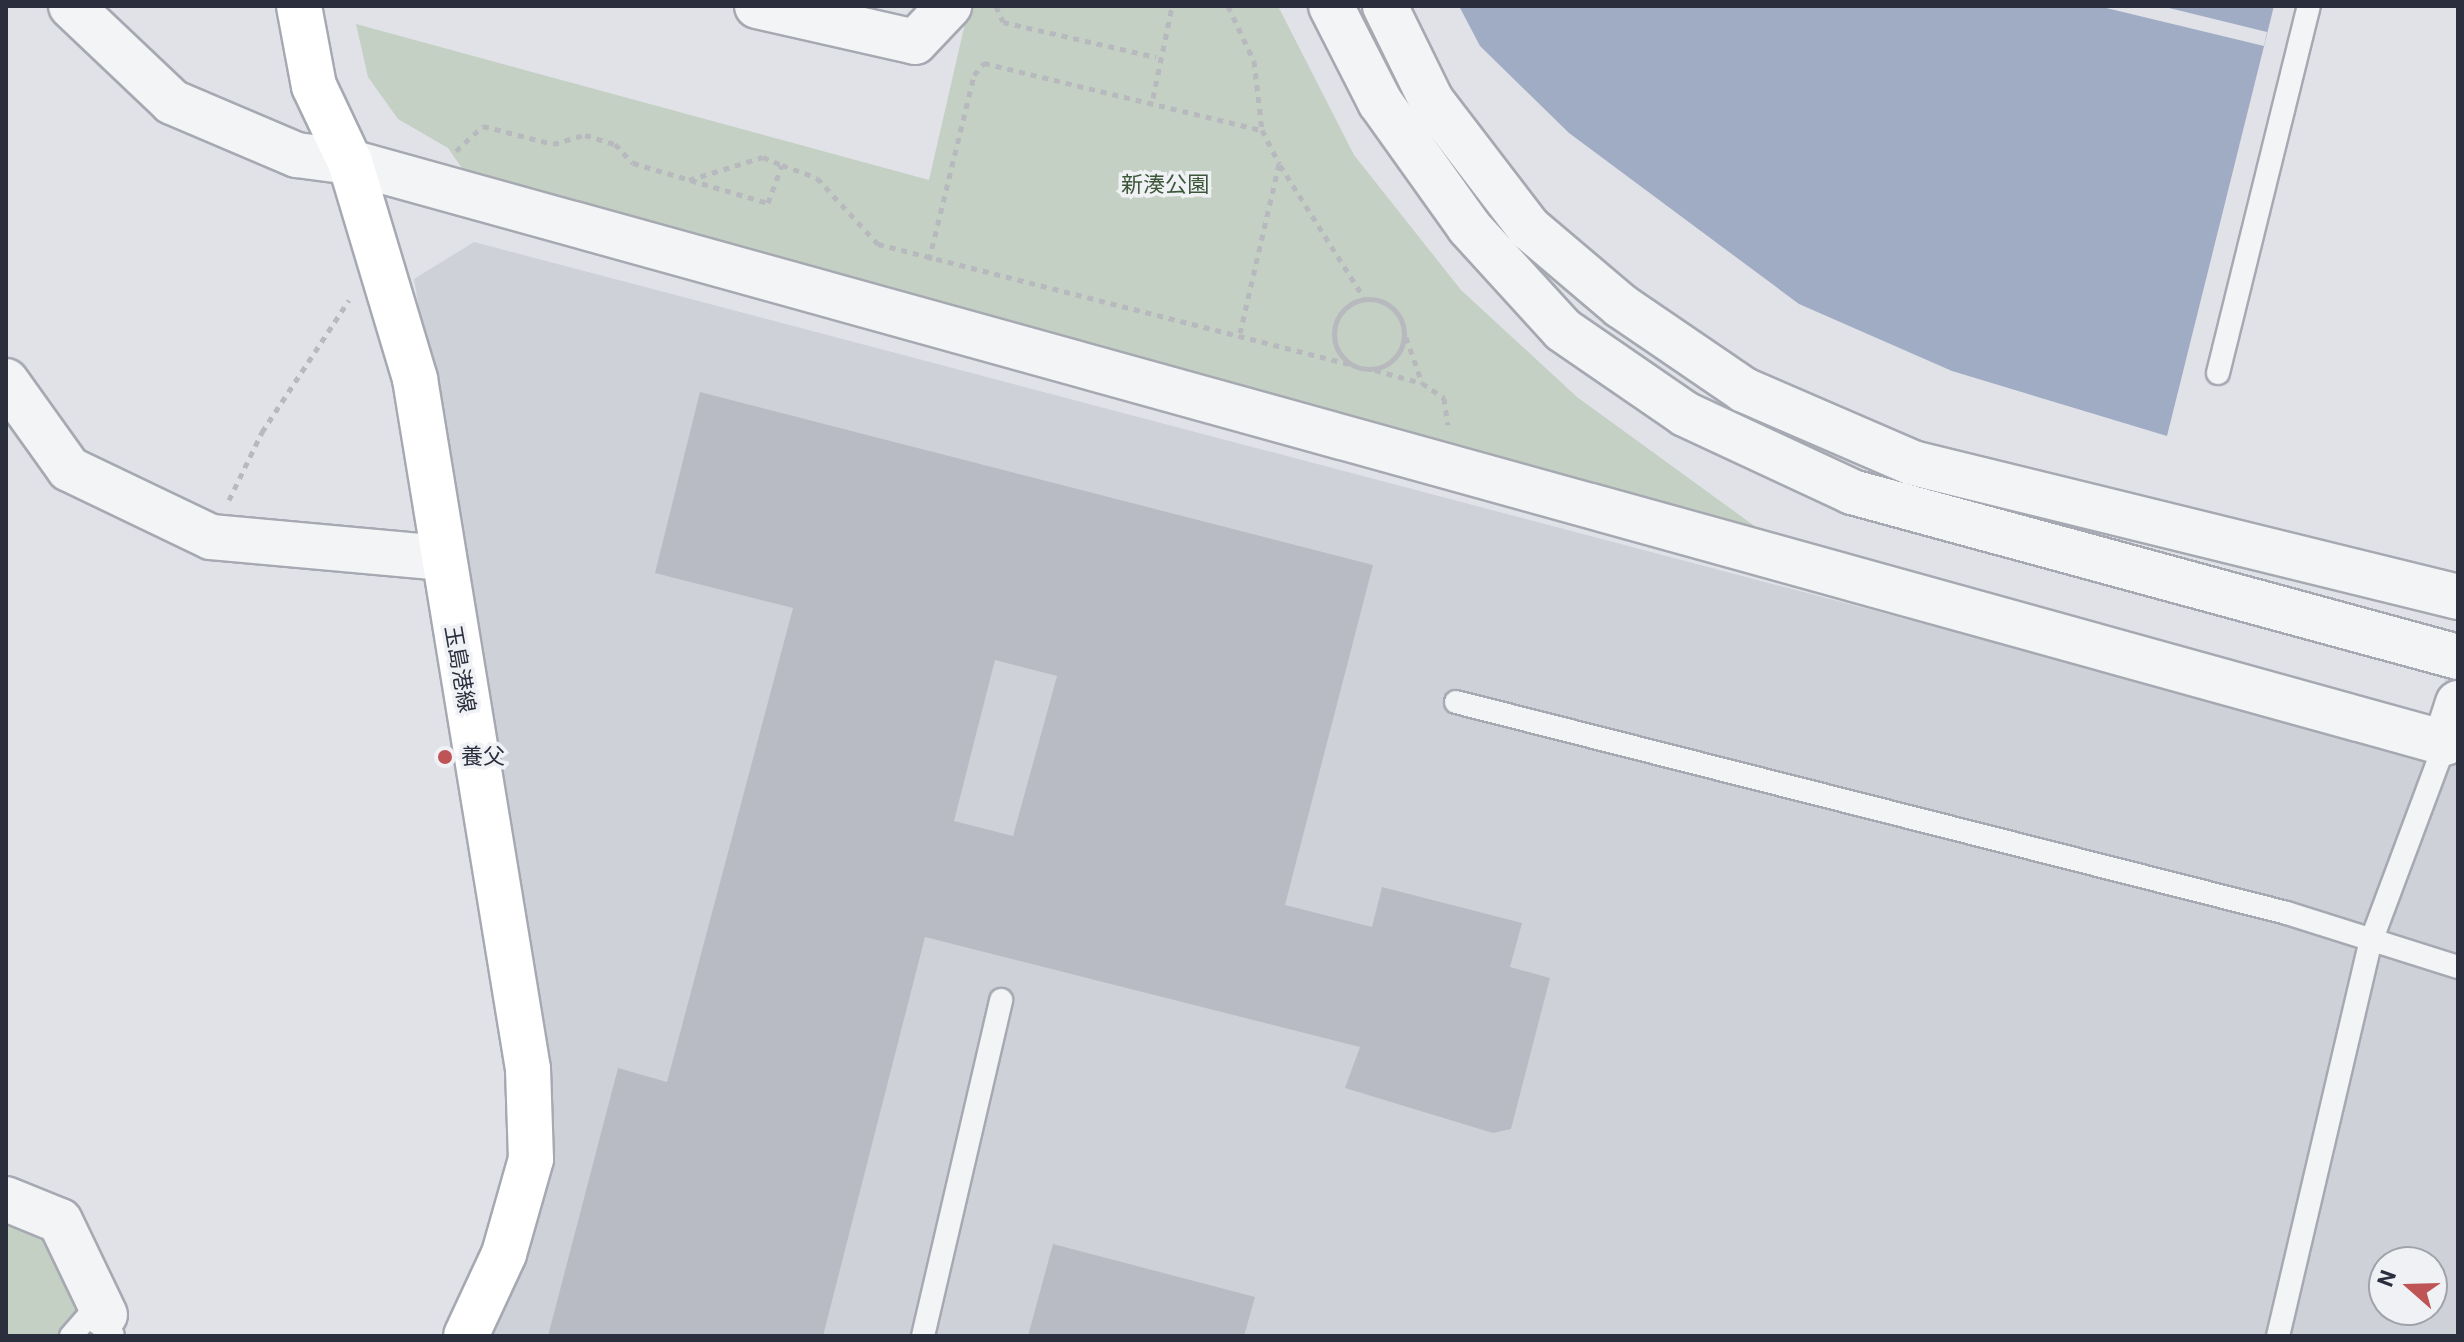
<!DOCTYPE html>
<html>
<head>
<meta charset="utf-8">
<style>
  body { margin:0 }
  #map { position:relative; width:2464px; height:1342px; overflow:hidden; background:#e0e2e8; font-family:Roboto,"Noto Sans JP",sans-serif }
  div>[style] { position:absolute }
  .built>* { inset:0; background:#cfd1d9 }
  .green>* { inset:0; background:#c4d0c3 }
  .water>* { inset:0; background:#a0acc3 }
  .pier>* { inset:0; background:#e0e2e8 }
  .building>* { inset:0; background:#b8bbc4 }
  .path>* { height:5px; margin-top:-2.5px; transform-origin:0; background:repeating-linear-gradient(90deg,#b7b9be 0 6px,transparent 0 12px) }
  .path>.ring { margin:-2.5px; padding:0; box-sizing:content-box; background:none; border:5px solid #b7b9be; border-radius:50% }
  .roads { filter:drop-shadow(2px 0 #a6a9b1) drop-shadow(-2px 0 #a6a9b1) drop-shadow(0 2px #a6a9b1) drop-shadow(0 -2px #a6a9b1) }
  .service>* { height:22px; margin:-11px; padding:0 11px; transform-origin:11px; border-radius:11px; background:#f3f4f6 }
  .minor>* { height:44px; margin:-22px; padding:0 22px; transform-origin:22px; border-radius:22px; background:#f3f4f6 }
  .tertiary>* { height:44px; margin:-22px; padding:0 22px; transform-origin:22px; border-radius:22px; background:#f3f4f6 }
  .secondary>* { height:44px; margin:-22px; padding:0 22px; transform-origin:22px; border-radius:22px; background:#fff }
  .dots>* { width:22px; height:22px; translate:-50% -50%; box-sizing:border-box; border:4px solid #f0f1f5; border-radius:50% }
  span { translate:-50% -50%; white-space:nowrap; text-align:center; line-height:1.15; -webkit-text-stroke:7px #f0f1f5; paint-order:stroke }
  .park-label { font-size:22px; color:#3c573a }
  .street-label { font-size:22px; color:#2b2f3d }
  .poi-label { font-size:22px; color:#2b2f3d }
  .left { translate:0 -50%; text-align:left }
  .frame { position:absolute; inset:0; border:8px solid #2b2f3d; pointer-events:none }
  .north { position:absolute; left:2368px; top:1246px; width:80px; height:80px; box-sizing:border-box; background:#f0f1f5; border:2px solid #a1a3ab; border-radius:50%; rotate:290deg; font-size:22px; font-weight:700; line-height:32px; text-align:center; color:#2b2f3d }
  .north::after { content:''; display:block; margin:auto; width:28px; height:36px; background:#be5456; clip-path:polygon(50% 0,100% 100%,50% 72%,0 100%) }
</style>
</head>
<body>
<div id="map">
  <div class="built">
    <i style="clip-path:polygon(evenodd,474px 242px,2426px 756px,2458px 628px,2458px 1336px,492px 1336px,555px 1156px,547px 1065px,414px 279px,474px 242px,2384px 1262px,2432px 1262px,2432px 1310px,2384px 1310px,2384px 1262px)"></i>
  </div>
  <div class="green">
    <i style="clip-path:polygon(969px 6px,1278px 6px,1354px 155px,1461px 290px,1577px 397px,1771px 538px,464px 171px,448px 148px,398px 119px,368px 77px,356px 24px,929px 180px)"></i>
    <i style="clip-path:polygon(6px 1214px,43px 1229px,96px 1336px,6px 1336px)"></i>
  </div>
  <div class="water">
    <i style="clip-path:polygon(1459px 6px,2274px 6px,2167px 436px,1952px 371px,1799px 304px,1569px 133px,1480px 46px)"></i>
  </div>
  <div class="pier">
    <i style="clip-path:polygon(2098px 6px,2161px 6px,2267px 32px,2264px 46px)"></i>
  </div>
  <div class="building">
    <i style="clip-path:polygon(evenodd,700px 392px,1373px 565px,1285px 905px,1372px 927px,1382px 887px,1522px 923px,1510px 967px,1550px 978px,1511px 1129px,1493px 1133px,1345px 1088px,1360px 1047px,925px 937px,823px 1336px,548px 1336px,618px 1068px,667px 1082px,793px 608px,655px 573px,700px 392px,995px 660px,1057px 676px,1013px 836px,954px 821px,995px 660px)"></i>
    <i style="clip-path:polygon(1053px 1244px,1255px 1297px,1244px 1336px,1028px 1336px)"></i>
  </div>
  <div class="path">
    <i style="left:996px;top:6px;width:17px;rotate:66deg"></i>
    <i style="left:1003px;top:22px;width:157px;rotate:12.9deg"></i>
    <i style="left:1228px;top:6px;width:61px;rotate:64.7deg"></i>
    <i style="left:1254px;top:61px;width:69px;rotate:83.4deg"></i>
    <i style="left:1262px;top:130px;width:38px;rotate:63deg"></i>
    <i style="left:1279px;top:164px;width:173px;rotate:103deg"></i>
    <i style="left:1153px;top:98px;width:94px;rotate:-78.3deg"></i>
    <i style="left:456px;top:151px;width:37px;rotate:-43deg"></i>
    <i style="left:483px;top:126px;width:72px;rotate:14.4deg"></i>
    <i style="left:553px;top:144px;width:33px;rotate:-16deg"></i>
    <i style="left:585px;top:135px;width:31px;rotate:17deg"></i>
    <i style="left:615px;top:144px;width:26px;rotate:47deg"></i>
    <i style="left:633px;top:163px;width:141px;rotate:16.5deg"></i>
    <i style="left:768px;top:203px;width:40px;rotate:-69.8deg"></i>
    <i style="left:782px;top:165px;width:37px;rotate:20deg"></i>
    <i style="left:817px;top:178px;width:90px;rotate:47.3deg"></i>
    <i style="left:878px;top:244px;width:486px;rotate:14.3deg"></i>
    <i style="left:1280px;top:165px;width:157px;rotate:57.7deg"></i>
    <i style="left:689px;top:180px;width:77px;rotate:-17.3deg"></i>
    <i style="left:763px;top:157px;width:21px;rotate:23deg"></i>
    <i style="left:929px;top:260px;width:190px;rotate:-76.3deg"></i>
    <i style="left:974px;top:75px;width:16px;rotate:-50deg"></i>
    <i style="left:984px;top:63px;width:286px;rotate:13.6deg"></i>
    <i class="ring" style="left:1334px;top:299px;width:65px;height:65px"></i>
    <i style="left:1406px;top:337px;width:49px;rotate:70.8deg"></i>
    <i style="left:1375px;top:370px;width:49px;rotate:15.5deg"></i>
    <i style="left:1422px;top:383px;width:27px;rotate:34deg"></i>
    <i style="left:1444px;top:398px;width:27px;rotate:82deg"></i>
    <i style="left:229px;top:500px;width:76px;rotate:-64.1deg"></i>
    <i style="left:262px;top:432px;width:158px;rotate:-56.6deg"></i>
  </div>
  <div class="roads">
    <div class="service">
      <i style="left:2218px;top:373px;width:378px;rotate:-76.1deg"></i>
      <i style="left:1456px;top:702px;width:857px;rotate:14.25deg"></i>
      <i style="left:2287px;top:913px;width:179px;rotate:17.5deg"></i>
      <i style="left:71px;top:1336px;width:32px;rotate:-49deg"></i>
      <i style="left:92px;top:1312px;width:13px;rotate:13deg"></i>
      <i style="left:105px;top:1315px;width:22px;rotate:69deg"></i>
      <i style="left:923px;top:1336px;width:345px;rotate:-76.9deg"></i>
      <i style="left:2278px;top:1336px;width:403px;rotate:-76.8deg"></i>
      <i style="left:2370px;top:944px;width:215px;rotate:-69.5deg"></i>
    </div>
    <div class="minor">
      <i style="left:71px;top:6px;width:139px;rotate:43.5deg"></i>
      <i style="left:172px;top:102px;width:136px;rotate:23deg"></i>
      <i style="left:297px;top:155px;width:53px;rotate:7.5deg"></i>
      <i style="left:757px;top:6px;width:162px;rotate:12.8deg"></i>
      <i style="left:915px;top:42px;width:50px;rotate:-46.6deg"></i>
      <i style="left:6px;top:381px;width:108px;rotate:54.4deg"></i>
      <i style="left:69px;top:469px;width:157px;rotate:25.6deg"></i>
      <i style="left:211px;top:537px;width:231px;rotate:5.2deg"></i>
      <i style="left:6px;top:1199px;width:58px;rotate:22.2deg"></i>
      <i style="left:60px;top:1221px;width:104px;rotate:64.4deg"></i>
    </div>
    <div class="tertiary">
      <i style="left:1331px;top:6px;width:108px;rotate:63deg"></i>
      <i style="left:1380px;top:102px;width:153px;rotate:54.5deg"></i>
      <i style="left:1469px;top:227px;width:139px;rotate:47.6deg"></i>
      <i style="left:1563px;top:330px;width:148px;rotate:34.5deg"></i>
      <i style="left:1685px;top:414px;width:184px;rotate:25deg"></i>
      <i style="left:1852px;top:492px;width:628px;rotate:15.23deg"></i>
      <i style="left:1385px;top:6px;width:105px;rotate:63.9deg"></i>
      <i style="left:1431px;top:100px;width:161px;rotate:52.6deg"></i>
      <i style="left:1529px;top:228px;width:121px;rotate:40.3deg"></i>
      <i style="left:1621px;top:306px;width:149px;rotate:34.3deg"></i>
      <i style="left:1744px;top:390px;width:184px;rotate:23.4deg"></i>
      <i style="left:1913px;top:463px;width:561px;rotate:13.81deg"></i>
      <i style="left:350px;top:162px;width:2174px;rotate:15.5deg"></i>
      <i style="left:2445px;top:743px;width:42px;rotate:-72deg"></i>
    </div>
    <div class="secondary">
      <i style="left:299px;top:6px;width:81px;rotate:79.4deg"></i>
      <i style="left:314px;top:86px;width:84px;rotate:64.7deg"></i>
      <i style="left:350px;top:162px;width:227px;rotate:73.3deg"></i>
      <i style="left:415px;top:379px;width:699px;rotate:80.7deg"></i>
      <i style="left:528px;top:1069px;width:90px;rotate:88.1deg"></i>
      <i style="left:531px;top:1159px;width:99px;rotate:105.9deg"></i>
      <i style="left:504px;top:1254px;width:90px;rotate:114.9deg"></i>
    </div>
  </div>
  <div class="dots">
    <i style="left:445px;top:757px;background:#be5456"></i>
  </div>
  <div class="park-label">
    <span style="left:1165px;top:185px">新湊公園</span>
  </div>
  <div class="street-label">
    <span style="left:460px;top:669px;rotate:80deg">玉島港線</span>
  </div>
  <div class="poi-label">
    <span class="left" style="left:461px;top:757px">養父</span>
  </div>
  <div class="frame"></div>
  <div class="north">N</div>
</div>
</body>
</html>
